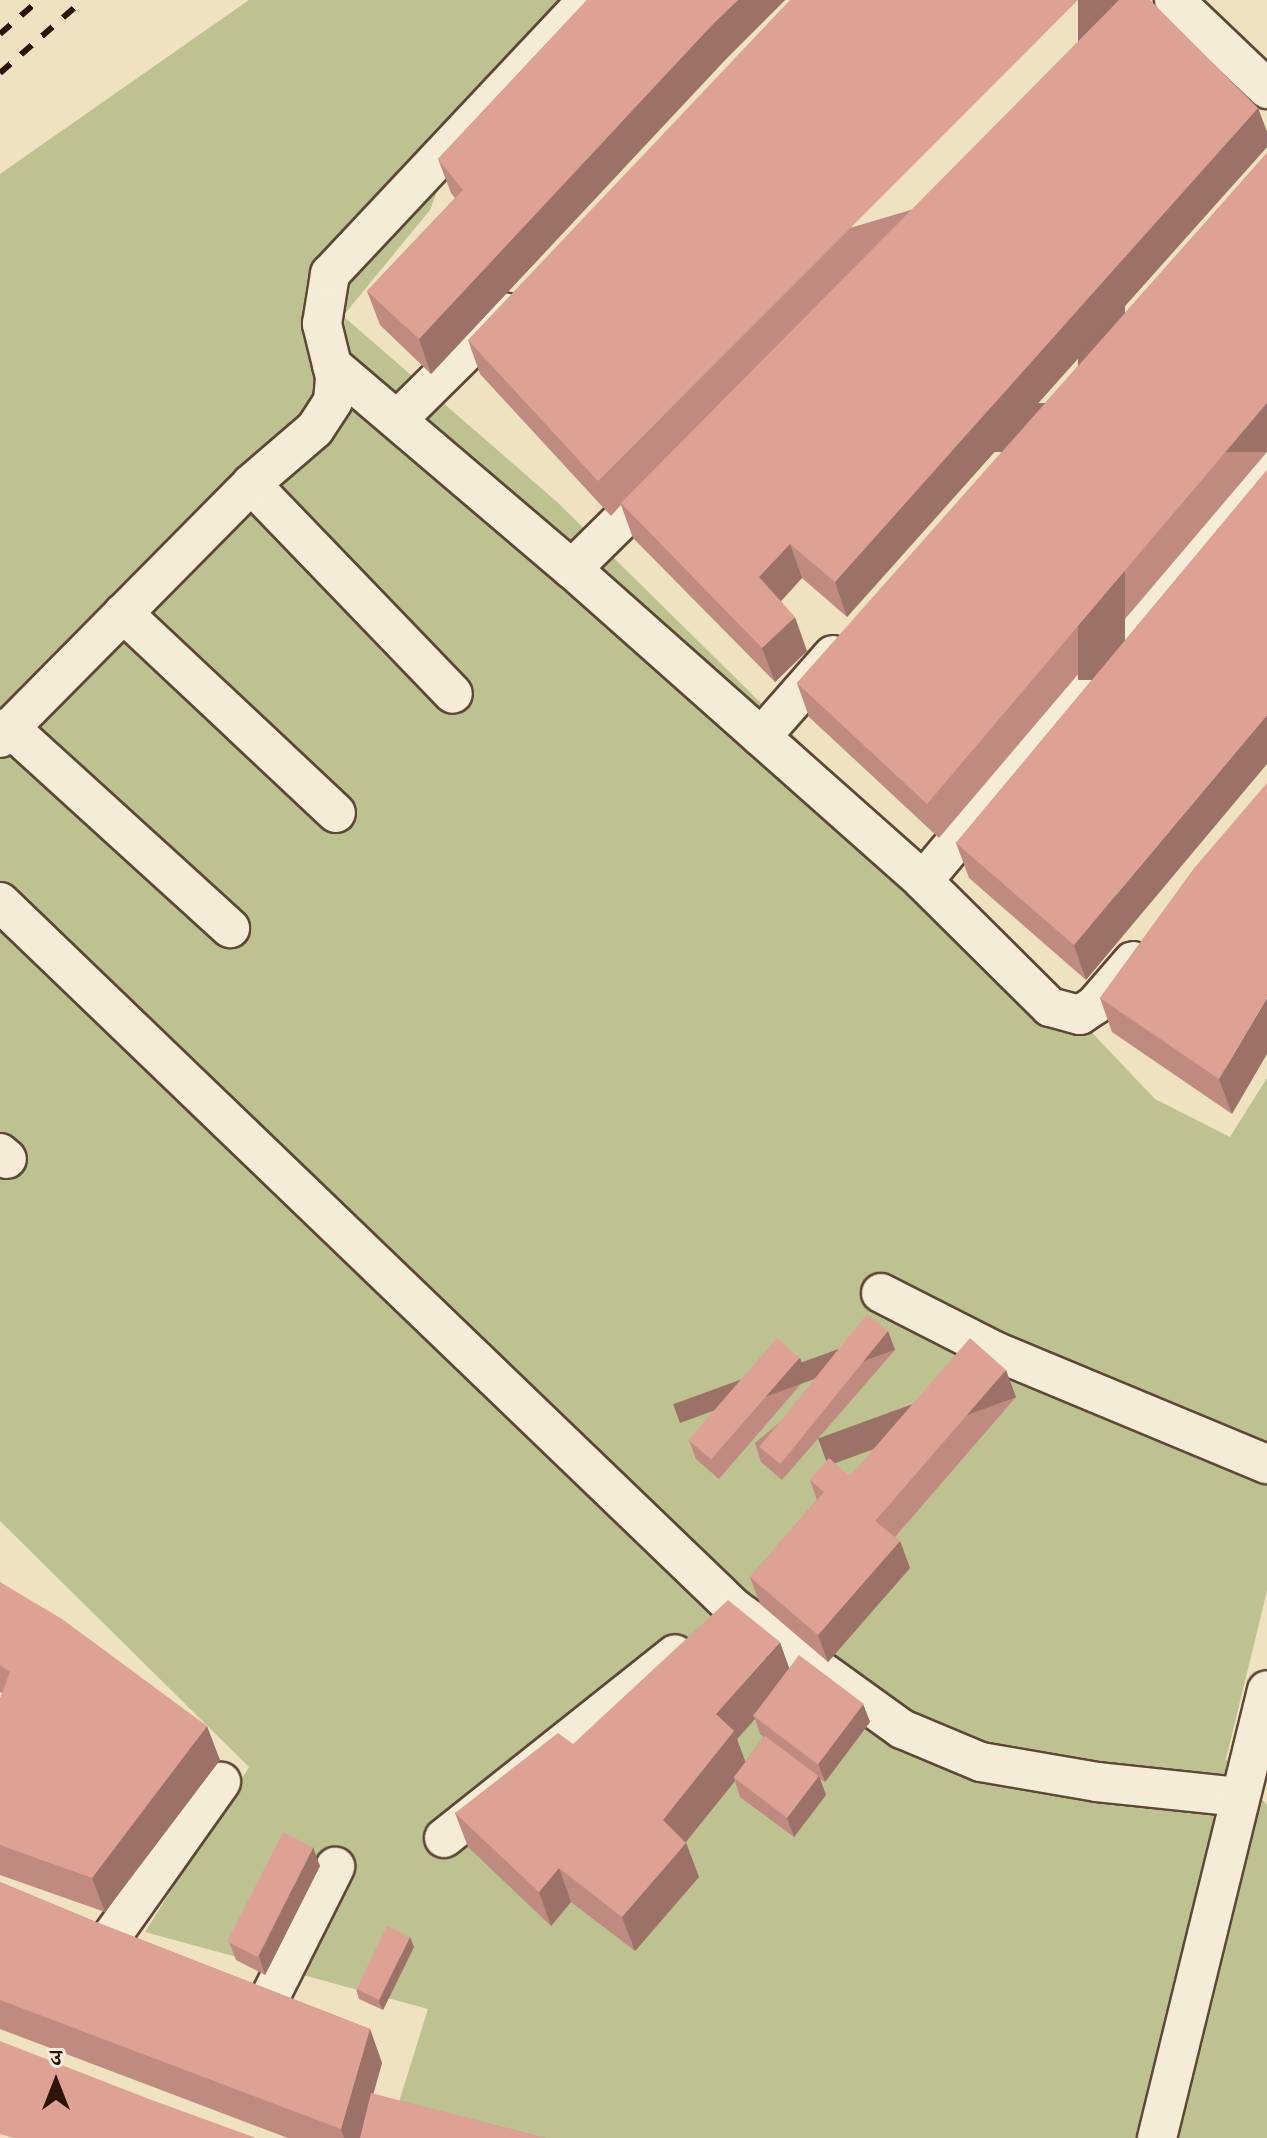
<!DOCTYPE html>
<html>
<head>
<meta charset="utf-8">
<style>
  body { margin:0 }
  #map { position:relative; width:1267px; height:2138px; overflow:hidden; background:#eee2c1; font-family:"Libre Caslon Text","Noto Serif Devanagari",serif }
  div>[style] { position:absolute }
  .green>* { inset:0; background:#bdc290 }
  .roads { filter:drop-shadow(2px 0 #5e4736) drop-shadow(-2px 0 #5e4736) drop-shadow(0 2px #5e4736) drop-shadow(0 -2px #5e4736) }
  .minor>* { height:38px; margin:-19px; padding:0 19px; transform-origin:19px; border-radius:19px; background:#f4ecd7 }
  .rail>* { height:6px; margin-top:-3px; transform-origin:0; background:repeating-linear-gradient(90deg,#2e1308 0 14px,transparent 0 28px) }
  .wall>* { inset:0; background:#bf8b80 }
  .shaded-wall>* { inset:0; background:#9b7168; transform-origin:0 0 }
  .building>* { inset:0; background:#dea295; transform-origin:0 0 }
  span { translate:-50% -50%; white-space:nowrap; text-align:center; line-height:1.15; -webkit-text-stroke:7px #f4ecd7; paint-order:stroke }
  .north { position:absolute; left:16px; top:2042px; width:80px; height:80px; -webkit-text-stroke:6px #f4ecd7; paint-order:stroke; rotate:0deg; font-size:22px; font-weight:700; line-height:32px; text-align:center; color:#2e1308 }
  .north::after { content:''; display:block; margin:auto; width:28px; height:36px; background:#2e1308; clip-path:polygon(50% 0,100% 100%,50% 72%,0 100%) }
</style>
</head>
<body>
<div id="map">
  <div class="green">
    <i style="clip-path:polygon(249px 0,606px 0,445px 170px,430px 210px,343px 316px,556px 501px,1039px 977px,1155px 1099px,1230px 1137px,1267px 1078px,1267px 1591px,1226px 1759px,1267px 1805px,1267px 2138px,525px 2138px,399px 2102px,428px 2009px,145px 1932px,249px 1767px,0 1521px,0 174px)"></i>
  </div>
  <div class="roads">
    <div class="minor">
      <i style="left:1174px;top:0;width:129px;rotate:43.7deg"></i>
      <i style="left:332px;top:365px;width:315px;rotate:40.4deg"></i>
      <i style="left:572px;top:569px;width:470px;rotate:41.6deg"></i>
      <i style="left:923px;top:881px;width:179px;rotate:44.8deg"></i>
      <i style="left:1050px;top:1007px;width:31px;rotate:15deg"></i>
      <i style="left:1080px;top:1015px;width:18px;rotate:-34deg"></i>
      <i style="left:1095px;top:1005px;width:58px;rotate:-49.2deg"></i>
      <i style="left:397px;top:420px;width:153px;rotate:-44.7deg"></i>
      <i style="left:251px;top:484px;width:291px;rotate:46.1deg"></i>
      <i style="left:572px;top:569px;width:125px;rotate:-44.7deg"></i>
      <i style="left:123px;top:613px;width:292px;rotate:43.2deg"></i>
      <i style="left:9px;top:727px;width:299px;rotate:42.3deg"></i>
      <i style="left:761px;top:737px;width:109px;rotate:-48.7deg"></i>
      <i style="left:0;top:738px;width:357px;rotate:-45.3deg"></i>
      <i style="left:251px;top:484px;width:84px;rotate:-40.7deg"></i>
      <i style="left:315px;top:429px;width:33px;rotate:-57deg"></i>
      <i style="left:333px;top:401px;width:24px;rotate:-85deg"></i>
      <i style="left:335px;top:377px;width:55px;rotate:-103.8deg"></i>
      <i style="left:322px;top:324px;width:51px;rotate:-80.9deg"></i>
      <i style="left:330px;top:274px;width:376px;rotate:-46.8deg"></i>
      <i style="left:923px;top:881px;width:536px;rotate:-50.07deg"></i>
      <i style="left:0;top:902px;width:1018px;rotate:43.89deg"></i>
      <i style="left:734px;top:1608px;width:207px;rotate:35.8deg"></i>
      <i style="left:902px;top:1729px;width:86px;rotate:22.7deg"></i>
      <i style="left:981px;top:1762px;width:118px;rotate:9.8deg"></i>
      <i style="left:1097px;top:1782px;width:144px;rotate:6deg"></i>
      <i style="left:0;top:1153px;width:9px;rotate:41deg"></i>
      <i style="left:881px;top:1293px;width:128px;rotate:27deg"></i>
      <i style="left:995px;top:1351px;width:295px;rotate:22.6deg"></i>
      <i style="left:444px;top:1838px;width:295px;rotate:-38.5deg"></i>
      <i style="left:109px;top:1940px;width:194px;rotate:-54.7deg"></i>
      <i style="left:265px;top:2007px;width:157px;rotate:-63.4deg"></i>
      <i style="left:1157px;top:2138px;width:461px;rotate:-76.2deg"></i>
    </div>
  </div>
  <div class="rail">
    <i style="left:0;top:34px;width:52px;rotate:-41.1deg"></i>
    <i style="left:0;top:73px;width:111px;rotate:-41.3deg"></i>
  </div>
  <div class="wall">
    <i style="clip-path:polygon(587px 0,785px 0,726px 59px,431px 374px,380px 325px,367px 291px,455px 198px,451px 193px,438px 159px)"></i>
    <i style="clip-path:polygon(1258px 108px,1267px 132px,1267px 147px,847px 617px,802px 578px,781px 601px,807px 651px,775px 682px,633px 538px,621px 505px,611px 516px,480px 374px,468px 340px)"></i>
    <i style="clip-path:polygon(1267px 153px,1267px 452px,939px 838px,809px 717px,797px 683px)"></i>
    <i style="clip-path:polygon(1267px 470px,1086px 980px,969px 878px,956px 843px)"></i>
    <i style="clip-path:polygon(1196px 866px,1232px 1114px,1112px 1032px,1100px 998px)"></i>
    <i style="clip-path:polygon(888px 1331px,895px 1350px,782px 1480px,761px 1462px,755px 1443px)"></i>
    <i style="clip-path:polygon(800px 1358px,807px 1377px,719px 1479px,696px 1459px,689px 1440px)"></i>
    <i style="clip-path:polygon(1006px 1370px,1016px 1397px,895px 1537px,900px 1541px,910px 1568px,828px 1662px,760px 1604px,750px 1577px,817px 1500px,810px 1480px,850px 1476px)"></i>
    <i style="clip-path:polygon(0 1582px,220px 1760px,105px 1912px,0 1875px,0 1699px,2px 1693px,0 1692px)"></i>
    <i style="clip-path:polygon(evenodd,789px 1668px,863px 1704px,870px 1722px,825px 1782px,820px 1779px,826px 1795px,794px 1837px,740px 1797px,735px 1781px,686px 1842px,699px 1877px,635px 1951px,571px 1902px,551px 1926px,468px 1847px,455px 1813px,573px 1744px,789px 1668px,755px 1719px,760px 1734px,764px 1737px,745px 1762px,737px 1739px,755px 1719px)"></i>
    <i style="clip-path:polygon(320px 1866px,265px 1975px,236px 1960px,229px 1942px)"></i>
    <i style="clip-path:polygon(0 1882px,96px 1922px,370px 2029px,382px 2063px,373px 2094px,545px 2138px,288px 2138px,0 2029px)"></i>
    <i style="clip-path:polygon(414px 1947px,383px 2010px,359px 1999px,356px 1989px)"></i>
  </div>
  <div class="shaded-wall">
    <i style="clip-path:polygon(738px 0,785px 0,726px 59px,431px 374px,419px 339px,713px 24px)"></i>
    <i style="left:1078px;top:0;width:47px;height:680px"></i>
    <i style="clip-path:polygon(1258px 108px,1267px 132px,1267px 147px,847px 617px,835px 582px)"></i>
    <i style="left:1267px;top:403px;width:49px;height:526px;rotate:90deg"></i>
    <i style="clip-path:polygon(790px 544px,802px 578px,772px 611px,759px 577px)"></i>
    <i style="clip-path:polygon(795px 617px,807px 651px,775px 682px,762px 648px)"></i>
    <i style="clip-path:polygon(1267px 715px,1267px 764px,1086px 980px,1074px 945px)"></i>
    <i style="clip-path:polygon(1267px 998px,1267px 1054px,1232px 1114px,1219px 1079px)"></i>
    <i style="left:888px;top:1331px;width:20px;height:172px;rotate:70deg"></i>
    <i style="left:800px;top:1358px;width:20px;height:135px;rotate:70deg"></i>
    <i style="left:1006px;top:1370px;width:29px;height:200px;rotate:70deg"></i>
    <i style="clip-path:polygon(900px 1541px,910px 1568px,828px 1662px,818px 1635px)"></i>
    <i style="clip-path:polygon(780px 1642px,792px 1676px,753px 1715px,755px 1719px,737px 1739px,747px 1766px,734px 1778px,735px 1781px,676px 1854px,663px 1820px,716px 1714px)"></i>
    <i style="clip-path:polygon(863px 1704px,870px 1722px,825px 1782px,818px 1763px)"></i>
    <i style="clip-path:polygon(207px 1726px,220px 1760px,105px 1912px,92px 1878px)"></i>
    <i style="clip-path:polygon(819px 1776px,826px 1795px,794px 1837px,787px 1818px)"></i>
    <i style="clip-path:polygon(686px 1843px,699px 1877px,635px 1951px,622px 1917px)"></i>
    <i style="clip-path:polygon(313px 1847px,320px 1866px,265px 1975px,259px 1956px)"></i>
    <i style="clip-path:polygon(559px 1868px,571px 1902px,551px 1926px,539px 1892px)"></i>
    <i style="clip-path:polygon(410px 1937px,414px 1947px,383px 2010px,379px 2001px)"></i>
    <i style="clip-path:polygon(370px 2029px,382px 2063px,361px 2138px,344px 2138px,341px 2129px)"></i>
  </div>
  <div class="building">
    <i style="clip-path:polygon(587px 0,738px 0,713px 24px,419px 339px,367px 291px,463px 190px,438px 159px)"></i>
    <i style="clip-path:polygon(790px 0,1078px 0,598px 481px,468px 340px)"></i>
    <i style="clip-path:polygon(1119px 0,1150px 0,1258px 108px,835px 582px,790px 544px,759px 577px,795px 617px,762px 648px,621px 503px)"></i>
    <i style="clip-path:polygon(1267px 153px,1267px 403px,927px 804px,797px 683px)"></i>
    <i style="clip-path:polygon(1267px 470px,1267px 715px,1074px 945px,956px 843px)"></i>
    <i style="clip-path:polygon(1267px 783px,1267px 998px,1219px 1079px,1100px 998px,1196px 866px)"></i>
    <i style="left:867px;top:1314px;width:27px;height:171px;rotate:39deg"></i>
    <i style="left:777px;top:1338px;width:30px;height:135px;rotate:41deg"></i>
    <i style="clip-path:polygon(970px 1338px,1006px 1370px,875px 1521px,900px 1541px,818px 1635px,750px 1577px,824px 1492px,810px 1480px,829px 1458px,850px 1476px)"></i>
    <i style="clip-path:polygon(0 1582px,62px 1619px,207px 1726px,92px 1878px,0 1845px,0 1699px,10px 1672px,0 1665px)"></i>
    <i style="clip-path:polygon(728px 1600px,780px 1642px,716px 1714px,734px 1731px,663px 1820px,686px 1843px,622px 1917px,559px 1868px,539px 1892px,455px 1813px,558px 1733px,573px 1744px)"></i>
    <i style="left:799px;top:1655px;width:81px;height:76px;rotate:37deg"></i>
    <i style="left:765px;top:1736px;width:67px;height:52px;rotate:37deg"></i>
    <i style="left:283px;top:1832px;width:34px;height:123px;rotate:27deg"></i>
    <i style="clip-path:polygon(0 1882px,96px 1922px,370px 2029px,341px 2129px,0 2000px)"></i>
    <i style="left:387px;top:1926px;width:25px;height:70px;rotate:26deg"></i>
    <i style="clip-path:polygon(0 2041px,149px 2099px,256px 2138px,14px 2138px,0 2134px)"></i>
    <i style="clip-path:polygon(371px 2093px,545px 2138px,360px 2138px)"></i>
  </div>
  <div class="north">उ</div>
</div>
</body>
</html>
